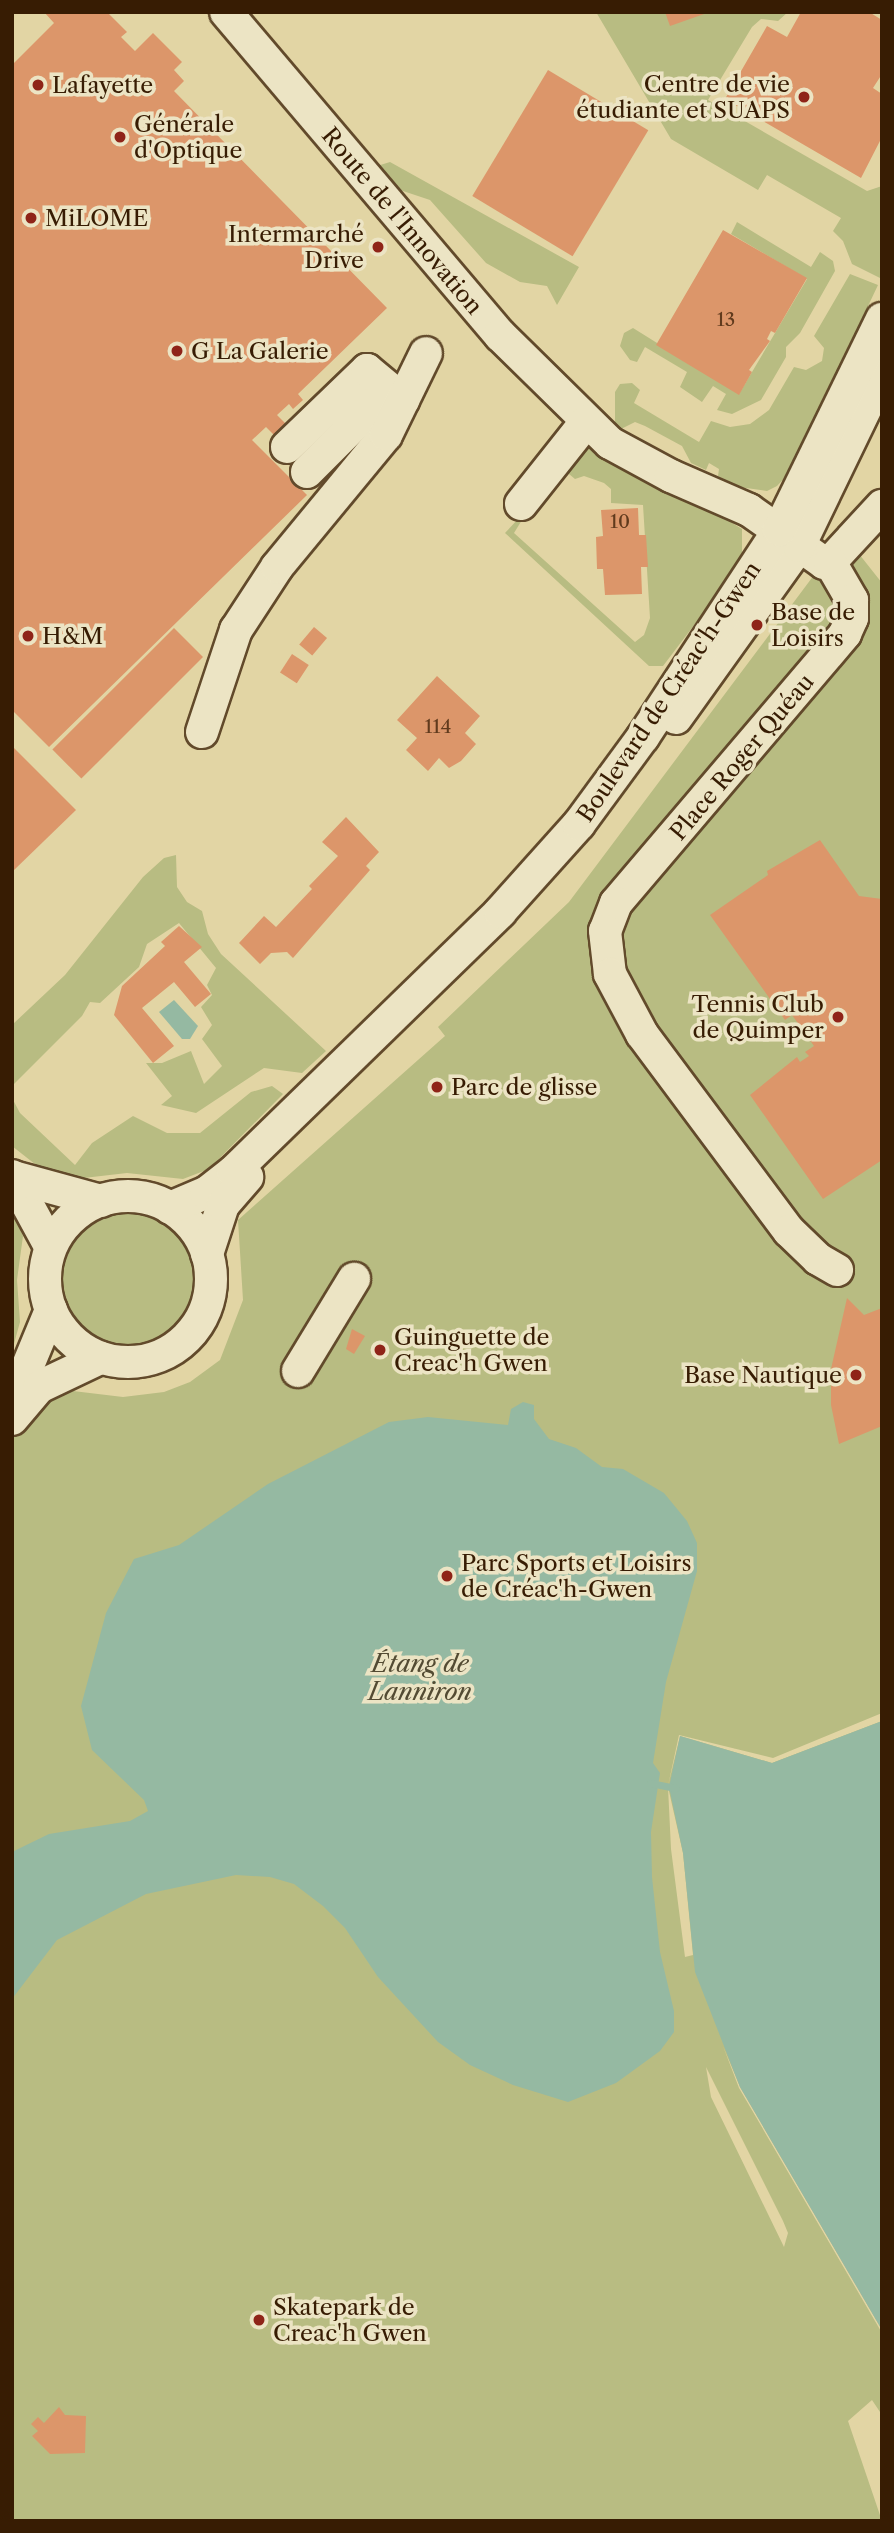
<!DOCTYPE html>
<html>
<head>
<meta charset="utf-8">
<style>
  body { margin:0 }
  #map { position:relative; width:894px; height:2533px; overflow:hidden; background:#e2d5a4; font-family:"Libre Caslon Text",serif }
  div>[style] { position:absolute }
  .green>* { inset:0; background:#b8bc82 }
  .round { border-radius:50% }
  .water>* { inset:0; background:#95b9a2 }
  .stream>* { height:7px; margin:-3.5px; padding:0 3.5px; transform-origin:3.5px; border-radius:3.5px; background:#95b9a2 }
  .building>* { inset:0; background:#dc966a; transform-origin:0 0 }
  .roads { filter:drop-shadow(2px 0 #624a2b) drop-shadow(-2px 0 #624a2b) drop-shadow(0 2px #624a2b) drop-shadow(0 -2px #624a2b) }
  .minor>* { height:32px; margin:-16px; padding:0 16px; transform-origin:16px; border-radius:16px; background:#ece4c4 }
  .minor>.ring { margin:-16px; padding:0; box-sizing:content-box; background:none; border:32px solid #ece4c4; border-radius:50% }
  .dots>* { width:19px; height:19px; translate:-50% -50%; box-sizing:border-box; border:4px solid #ece4c4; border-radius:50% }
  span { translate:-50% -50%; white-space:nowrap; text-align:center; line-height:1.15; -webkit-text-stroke:7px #ece4c4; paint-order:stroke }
  .number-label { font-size:19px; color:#603a1d }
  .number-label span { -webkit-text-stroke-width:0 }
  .poi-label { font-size:23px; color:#371c03 }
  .right { translate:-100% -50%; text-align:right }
  .left { translate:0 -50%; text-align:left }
  .street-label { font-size:23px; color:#371c03 }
  .water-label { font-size:24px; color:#534b33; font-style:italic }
  .frame { position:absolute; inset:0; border:14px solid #371c03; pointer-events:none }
</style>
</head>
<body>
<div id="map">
  <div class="green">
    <i style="clip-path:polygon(596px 12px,788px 12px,778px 21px,761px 19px,752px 27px,708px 100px,867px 191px,882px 186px,882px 279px,852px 264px,843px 241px,833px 231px,841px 218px,767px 175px,758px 190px,671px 139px)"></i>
    <i style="clip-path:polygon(390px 162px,579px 267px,557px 305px,547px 286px,520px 282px,486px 263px,430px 200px,400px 190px,377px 166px)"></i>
    <i style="clip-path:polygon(737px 222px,811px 267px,820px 252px,833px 261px,835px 271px,800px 333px,786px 347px,786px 357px,761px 400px,732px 414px,717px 410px,726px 394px,713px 386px,702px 402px,680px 387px,687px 372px,645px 347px,637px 362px,630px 360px,620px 346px,624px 333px,633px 328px,739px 394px,807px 279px,731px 234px)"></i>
    <i style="clip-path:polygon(850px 274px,878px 285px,789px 473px,777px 486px,767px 491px,739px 487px,718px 476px,719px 469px,709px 463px,706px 470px,691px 463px,682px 446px,645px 426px,635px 422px,621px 429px,615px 423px,615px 392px,620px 384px,632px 383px,640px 390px,634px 403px,699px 442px,711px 421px,730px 427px,750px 424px,769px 410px,794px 367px,806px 370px,822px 361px,824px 348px,814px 336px)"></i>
    <i style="clip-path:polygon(581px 444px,595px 447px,647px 482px,668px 484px,742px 529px,742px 562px,663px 666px,649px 666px,505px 533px,519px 518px,522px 520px,514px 533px,635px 642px,644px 635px,650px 618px,643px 505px,611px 503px,611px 489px,604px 483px,584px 476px,575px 479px,563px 469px)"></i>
    <i style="clip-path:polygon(evenodd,844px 535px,882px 583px,882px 1713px,773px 1758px,679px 1735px,668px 1786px,680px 1736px,772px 1763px,882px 1721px,882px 2330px,740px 2087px,723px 2046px,739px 2088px,882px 2333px,882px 2415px,872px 2400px,848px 2421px,882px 2521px,12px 2521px,12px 1439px,38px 1401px,73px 1391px,123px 1397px,164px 1392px,190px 1382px,220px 1360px,243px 1300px,238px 1220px,445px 1036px,438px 1027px,569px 902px,844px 535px,668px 1787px,683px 1853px,693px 1955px,685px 1957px,671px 1849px,668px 1787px,844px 535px,706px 2067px,783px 2221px,788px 2233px,784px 2247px,711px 2097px,706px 2067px)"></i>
    <i style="clip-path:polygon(176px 855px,177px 887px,187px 902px,202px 911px,208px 934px,221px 954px,326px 1051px,302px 1073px,264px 1068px,196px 1113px,161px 1105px,172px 1096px,146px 1063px,162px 1063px,191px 1051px,204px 1084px,222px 1066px,202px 1039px,212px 1025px,201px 1007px,212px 995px,207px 985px,216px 968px,179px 923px,147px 944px,139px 967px,100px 1003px,90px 1002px,82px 1016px,12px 1086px,12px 1025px,65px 975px,143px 877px,164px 858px)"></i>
    <i style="clip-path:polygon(272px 1086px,283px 1094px,209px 1169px,183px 1179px,127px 1173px,75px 1179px,45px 1172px,12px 1146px,12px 1098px,20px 1113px,75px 1165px,92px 1143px,133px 1116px,167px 1133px,200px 1133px,251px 1092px)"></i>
    <i style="clip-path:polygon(12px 1207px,23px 1236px,17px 1280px,20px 1322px,12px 1351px)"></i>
    <i class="round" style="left:59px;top:1211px;width:138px;height:138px"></i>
  </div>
  <div class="water">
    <i style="clip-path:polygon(174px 1000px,198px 1026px,190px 1039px,182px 1039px,159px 1012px)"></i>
    <i style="clip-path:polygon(523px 1402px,534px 1405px,534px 1419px,549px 1439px,576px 1448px,602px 1467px,623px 1469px,664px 1493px,687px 1521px,697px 1543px,697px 1571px,666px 1682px,653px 1763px,660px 1773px,651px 1832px,652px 1877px,660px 1952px,674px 2011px,674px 2032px,660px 2051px,616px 2083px,568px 2102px,513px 2085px,470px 2065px,438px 2042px,378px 1977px,345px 1928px,323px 1906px,294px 1884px,270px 1877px,236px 1875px,146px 1894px,57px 1940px,12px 1999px,12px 1852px,49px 1834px,130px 1821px,148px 1811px,144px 1800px,92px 1750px,81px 1706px,106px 1613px,134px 1559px,179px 1545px,268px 1484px,389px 1422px,428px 1417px,508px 1425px,511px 1409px)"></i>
    <i style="clip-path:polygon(882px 1721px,882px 2330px,740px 2087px,695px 1972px,683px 1853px,669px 1787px,680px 1736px,772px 1763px)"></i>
  </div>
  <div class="stream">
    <i style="left:650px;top:1783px;width:26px;rotate:11deg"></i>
  </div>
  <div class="building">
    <i style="clip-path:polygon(44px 12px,107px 12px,127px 32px,121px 37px,135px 51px,153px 33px,182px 62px,174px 70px,184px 81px,174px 91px,387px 308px,298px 394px,303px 400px,293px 409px,289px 404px,277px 415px,286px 424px,274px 435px,266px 427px,252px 440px,307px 495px,49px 747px,12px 710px,12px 65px,54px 23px)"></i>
    <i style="clip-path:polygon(665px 12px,707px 12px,707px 13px,670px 26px)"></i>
    <i style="clip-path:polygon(801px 12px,869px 12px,882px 20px,882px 74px,873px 88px,882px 94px,882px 137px,861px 178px,725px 99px,767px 26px,787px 37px)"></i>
    <i style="left:548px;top:70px;width:117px;height:147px;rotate:31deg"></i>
    <i style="clip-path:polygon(723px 230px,807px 278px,775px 333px,771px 331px,767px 339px,770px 341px,749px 370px,752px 372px,739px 395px,656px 345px)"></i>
    <i style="clip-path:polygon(638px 508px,639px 535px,646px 535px,648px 567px,641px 567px,642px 594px,605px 595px,603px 569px,597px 569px,596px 537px,603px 536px,601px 510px)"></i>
    <i style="left:314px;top:627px;width:17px;height:23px;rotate:40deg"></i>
    <i style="left:174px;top:628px;width:41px;height:172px;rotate:45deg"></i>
    <i style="left:292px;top:654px;width:20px;height:22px;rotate:33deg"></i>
    <i style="clip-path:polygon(437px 676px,480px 716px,465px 733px,476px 744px,461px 761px,449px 768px,439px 758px,428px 771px,406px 750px,417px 738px,397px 720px)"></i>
    <i style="clip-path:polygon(12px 746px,76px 810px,12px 872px)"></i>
    <i style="clip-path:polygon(346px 817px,379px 852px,366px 866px,370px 870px,293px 958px,287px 952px,271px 953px,260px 964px,239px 943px,264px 916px,276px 927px,312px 889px,309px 886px,338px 856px,322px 842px)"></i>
    <i style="clip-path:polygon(820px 840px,859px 896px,882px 899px,882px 1160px,823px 1199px,750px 1095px,797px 1057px,800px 1062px,809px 1056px,805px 1052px,814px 1046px,792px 1015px,785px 1020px,710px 915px,768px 875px,767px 871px)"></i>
    <i style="clip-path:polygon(179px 926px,202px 947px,184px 962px,211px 994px,195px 1007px,174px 982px,142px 1008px,174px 1046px,153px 1063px,114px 1015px,122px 986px,165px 946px,161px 942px)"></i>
    <i style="clip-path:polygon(847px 1298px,864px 1315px,882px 1308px,882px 1426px,839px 1444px,831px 1405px,831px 1369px)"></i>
    <i style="clip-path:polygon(352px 1329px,365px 1336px,354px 1354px,346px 1349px)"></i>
    <i style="clip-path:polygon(59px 2407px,65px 2415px,86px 2416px,85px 2453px,50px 2454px,32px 2436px,38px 2431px,31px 2424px,38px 2417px,44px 2423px)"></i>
  </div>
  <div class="roads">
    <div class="minor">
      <i style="left:226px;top:12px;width:424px;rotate:49.7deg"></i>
      <i style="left:500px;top:335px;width:154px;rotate:44.5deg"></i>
      <i style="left:610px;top:443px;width:69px;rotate:28.4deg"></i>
      <i style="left:671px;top:476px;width:85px;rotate:23.6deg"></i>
      <i style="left:749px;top:510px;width:92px;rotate:35.2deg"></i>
      <i style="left:824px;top:563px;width:11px;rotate:-27deg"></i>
      <i style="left:834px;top:558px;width:71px;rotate:-47.3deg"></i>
      <i style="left:287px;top:447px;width:111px;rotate:-43.9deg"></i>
      <i style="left:367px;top:370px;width:47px;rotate:39.8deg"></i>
      <i style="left:307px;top:472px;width:117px;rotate:-45deg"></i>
      <i style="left:521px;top:504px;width:105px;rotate:-51.6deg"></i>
      <i style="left:830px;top:562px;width:44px;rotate:59.9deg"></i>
      <i style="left:852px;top:600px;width:18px;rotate:90deg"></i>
      <i style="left:852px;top:618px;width:17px;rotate:114deg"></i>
      <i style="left:845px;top:634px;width:353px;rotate:130.4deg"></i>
      <i style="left:616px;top:903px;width:30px;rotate:111deg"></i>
      <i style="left:605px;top:931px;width:43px;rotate:83.4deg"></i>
      <i style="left:610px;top:974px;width:68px;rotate:61.9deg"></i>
      <i style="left:642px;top:1034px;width:246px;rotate:53.3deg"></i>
      <i style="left:789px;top:1231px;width:40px;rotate:44deg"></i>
      <i style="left:818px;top:1259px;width:22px;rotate:30deg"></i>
      <i style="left:676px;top:718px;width:211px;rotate:-54.4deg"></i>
      <i style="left:799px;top:546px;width:191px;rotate:-64.2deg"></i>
      <i style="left:202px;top:732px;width:108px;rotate:-71.6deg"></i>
      <i style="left:236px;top:630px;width:75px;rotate:-56.9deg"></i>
      <i style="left:277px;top:567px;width:171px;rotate:-50.5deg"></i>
      <i style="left:386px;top:435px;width:91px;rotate:-64deg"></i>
      <i style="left:12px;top:1176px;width:80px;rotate:61.5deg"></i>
      <i style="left:13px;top:1177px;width:91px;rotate:15.3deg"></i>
      <i class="ring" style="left:45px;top:1196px;width:134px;height:134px"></i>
      <i style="left:170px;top:1208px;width:39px;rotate:-23deg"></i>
      <i style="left:206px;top:1193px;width:34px;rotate:-38deg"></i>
      <i style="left:233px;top:1172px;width:373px;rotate:-44.2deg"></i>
      <i style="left:500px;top:912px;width:118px;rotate:-48.1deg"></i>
      <i style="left:579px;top:824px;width:108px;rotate:-53.7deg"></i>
      <i style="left:643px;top:737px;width:248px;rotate:-56.7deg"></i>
      <i style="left:779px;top:530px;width:235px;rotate:-64deg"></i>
      <i style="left:207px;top:1254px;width:52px;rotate:-71.9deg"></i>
      <i style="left:223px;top:1205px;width:37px;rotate:-49deg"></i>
      <i style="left:298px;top:1371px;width:108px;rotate:-58.7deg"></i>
      <i style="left:12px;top:1404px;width:102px;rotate:-67.5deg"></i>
      <i style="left:12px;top:1419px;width:42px;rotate:-49.8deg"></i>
      <i style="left:39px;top:1387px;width:68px;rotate:-25.4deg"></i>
    </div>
  </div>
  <div class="dots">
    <i style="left:38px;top:85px;background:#8f2418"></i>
    <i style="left:804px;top:97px;background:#8f2418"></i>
    <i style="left:120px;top:137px;background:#8f2418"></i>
    <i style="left:31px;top:218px;background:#8f2418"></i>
    <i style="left:378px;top:247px;background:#8f2418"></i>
    <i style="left:177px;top:351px;background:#8f2418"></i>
    <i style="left:757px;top:625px;background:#8f2418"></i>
    <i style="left:28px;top:636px;background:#8f2418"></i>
    <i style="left:838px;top:1017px;background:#8f2418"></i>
    <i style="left:437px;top:1087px;background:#8f2418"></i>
    <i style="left:380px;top:1350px;background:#8f2418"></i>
    <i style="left:856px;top:1375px;background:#8f2418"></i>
    <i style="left:447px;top:1576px;background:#8f2418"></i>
    <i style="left:259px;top:2320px;background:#8f2418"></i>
  </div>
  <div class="number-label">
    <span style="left:726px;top:320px">13</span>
    <span style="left:620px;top:522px">10</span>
    <span style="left:438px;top:727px">114</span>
  </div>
  <div class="poi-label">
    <span class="right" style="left:790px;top:97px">Centre de vie<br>étudiante et SUAPS</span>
    <span class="left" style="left:52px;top:85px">Lafayette</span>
    <span class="left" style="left:134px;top:137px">Générale<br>d'Optique</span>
    <span class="left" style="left:45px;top:218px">MiLOME</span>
    <span class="right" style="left:364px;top:247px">Intermarché<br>Drive</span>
    <span class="left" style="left:191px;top:351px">G La Galerie</span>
    <span class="left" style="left:771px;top:625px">Base de<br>Loisirs</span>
    <span class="left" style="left:42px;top:636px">H&amp;M</span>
    <span class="right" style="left:824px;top:1017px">Tennis Club<br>de Quimper</span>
    <span class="left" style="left:451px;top:1087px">Parc de glisse</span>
    <span class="left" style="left:394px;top:1350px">Guinguette de<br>Creac'h Gwen</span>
    <span class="right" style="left:842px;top:1375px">Base Nautique</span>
    <span class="left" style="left:461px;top:1576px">Parc Sports et Loisirs<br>de Créac'h-Gwen</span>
    <span class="left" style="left:273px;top:2320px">Skatepark de<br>Creac'h Gwen</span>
  </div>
  <div class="street-label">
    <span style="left:402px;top:221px;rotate:50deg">Route de l'Innovation</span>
    <span style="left:669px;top:692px;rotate:-56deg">Boulevard de Créac'h-Gwen</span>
    <span style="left:742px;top:757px;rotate:-50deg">Place Roger Quéau</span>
  </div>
  <div class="water-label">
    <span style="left:420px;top:1678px">Étang de<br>Lanniron</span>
  </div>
  <div class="frame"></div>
</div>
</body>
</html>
